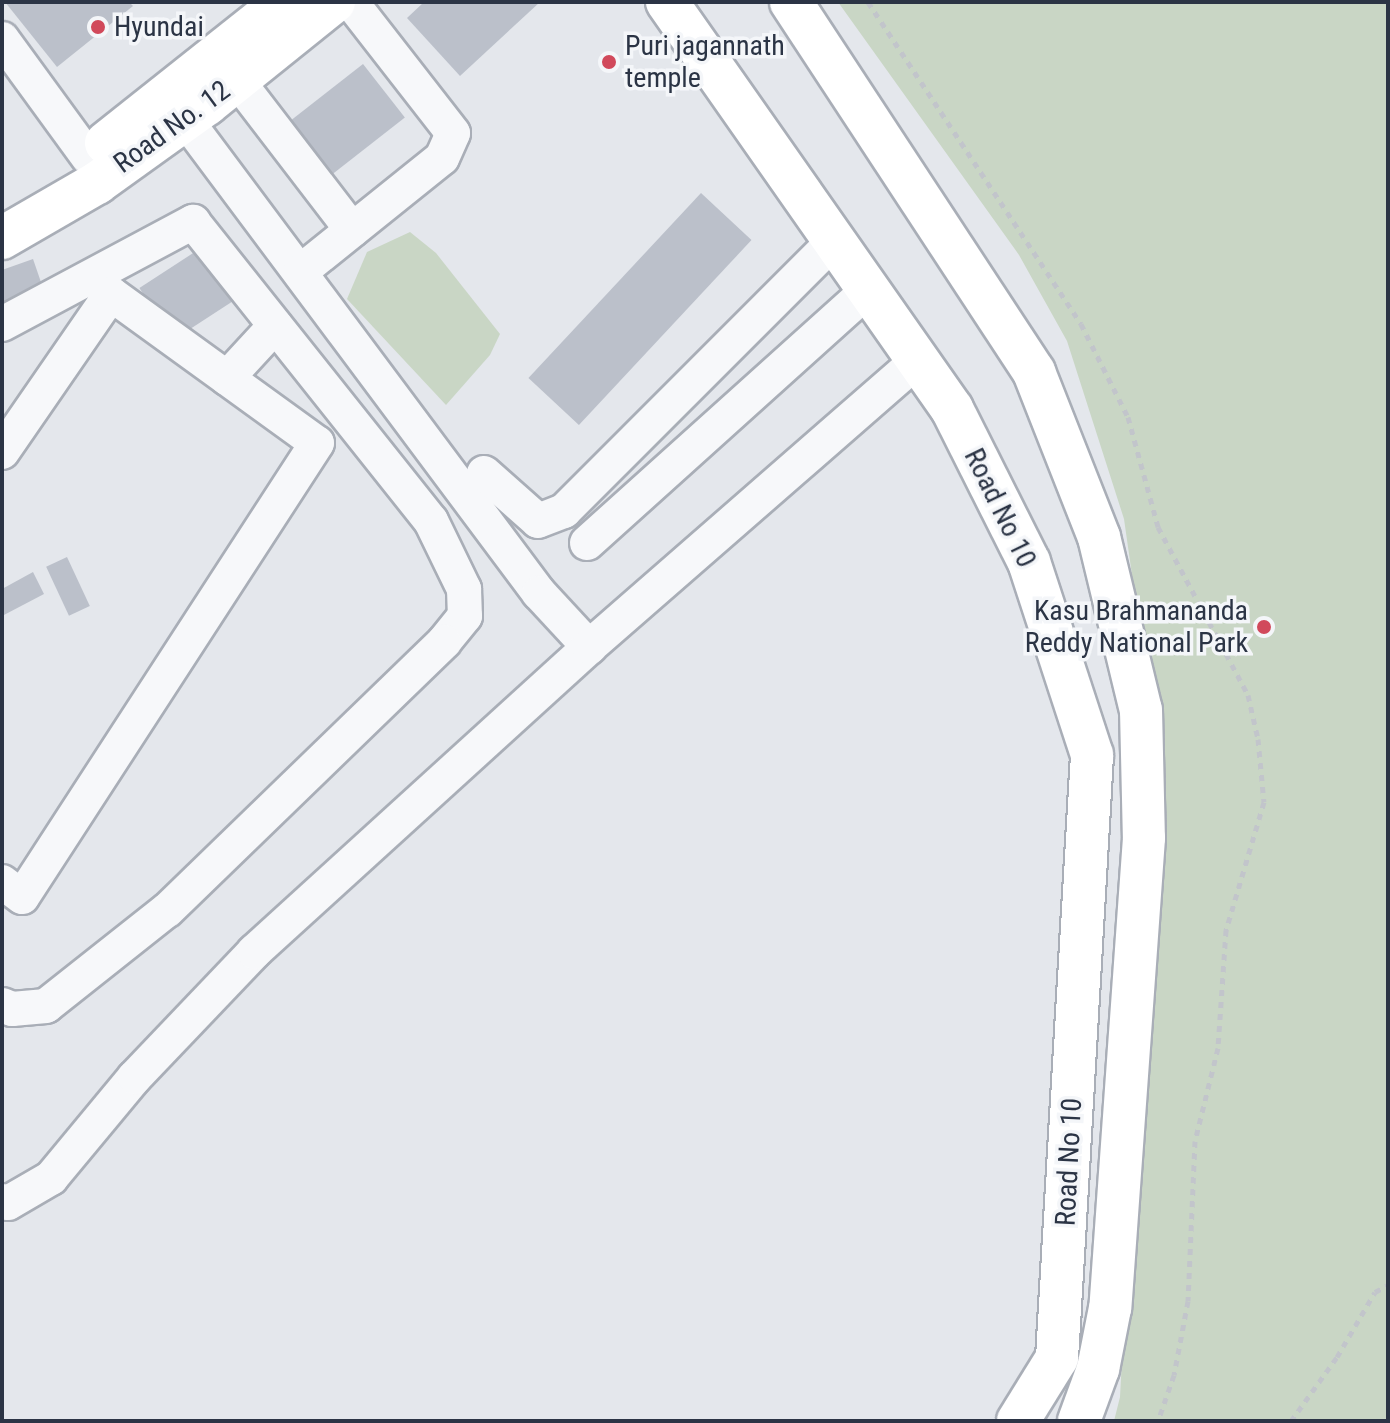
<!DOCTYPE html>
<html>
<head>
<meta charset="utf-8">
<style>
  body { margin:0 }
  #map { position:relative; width:1390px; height:1423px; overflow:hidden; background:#e4e7ec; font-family:"Roboto Condensed",sans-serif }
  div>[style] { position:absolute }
  .green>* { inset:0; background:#c9d6c5 }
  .building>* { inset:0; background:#bbc0ca; transform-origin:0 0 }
  .path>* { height:5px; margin-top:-2.5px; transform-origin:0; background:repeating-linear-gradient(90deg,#c2c5cb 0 6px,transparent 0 12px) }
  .roads { filter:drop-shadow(2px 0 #a9aeb7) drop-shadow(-2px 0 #a9aeb7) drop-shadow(0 2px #a9aeb7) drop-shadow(0 -2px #a9aeb7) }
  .minor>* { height:34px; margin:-17px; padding:0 17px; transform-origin:17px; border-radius:17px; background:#f7f8fa }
  .major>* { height:42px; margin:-21px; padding:0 21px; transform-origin:21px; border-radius:21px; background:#fff }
  .dots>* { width:22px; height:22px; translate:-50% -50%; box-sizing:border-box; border:4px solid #f4f6f9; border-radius:50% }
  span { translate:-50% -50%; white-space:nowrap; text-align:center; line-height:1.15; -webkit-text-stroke:7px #f4f6f9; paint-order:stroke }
  .poi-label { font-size:28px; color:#2b3445 }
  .left { translate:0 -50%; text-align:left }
  .right { translate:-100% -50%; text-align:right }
  .street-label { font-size:28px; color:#2b3445 }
  .frame { position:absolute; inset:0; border:4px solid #2b3445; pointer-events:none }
</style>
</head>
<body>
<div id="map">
  <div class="green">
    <i style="clip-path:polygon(838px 2px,1388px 2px,1388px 1421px,1114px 1421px,1120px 1397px,1155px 736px,1124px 519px,1067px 341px,1019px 255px)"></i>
    <i style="clip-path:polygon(410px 232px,436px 253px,500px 334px,490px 355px,446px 405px,347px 299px,367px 252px)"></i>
  </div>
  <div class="building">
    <i style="clip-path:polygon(5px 2px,129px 2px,133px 6px,57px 67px)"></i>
    <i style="clip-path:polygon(424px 2px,540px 2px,460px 76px,407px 18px)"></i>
    <i style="left:363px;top:64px;width:68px;height:99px;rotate:52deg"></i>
    <i style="left:701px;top:193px;width:69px;height:253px;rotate:43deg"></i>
    <i style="left:204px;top:246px;width:62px;height:77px;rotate:57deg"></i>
    <i style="clip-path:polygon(33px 259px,44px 291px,2px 307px,2px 270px)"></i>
    <i style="left:67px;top:557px;width:54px;height:23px;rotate:65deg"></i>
    <i style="clip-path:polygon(33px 572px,44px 594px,2px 616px,2px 589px)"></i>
  </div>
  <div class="path">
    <i style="left:868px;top:2px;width:386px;rotate:56.5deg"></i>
    <i style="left:1081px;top:324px;width:104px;rotate:63.2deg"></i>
    <i style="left:1128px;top:417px;width:114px;rotate:74.7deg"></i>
    <i style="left:1158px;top:527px;width:191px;rotate:61.8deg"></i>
    <i style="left:1248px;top:695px;width:45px;rotate:77.2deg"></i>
    <i style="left:1258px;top:739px;width:63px;rotate:84.6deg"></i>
    <i style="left:1264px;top:802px;width:134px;rotate:106.5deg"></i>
    <i style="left:1226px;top:930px;width:118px;rotate:93.9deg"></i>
    <i style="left:1218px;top:1048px;width:96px;rotate:103.9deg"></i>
    <i style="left:1195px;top:1141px;width:160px;rotate:92.5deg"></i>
    <i style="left:1188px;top:1301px;width:75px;rotate:100.7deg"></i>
    <i style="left:1174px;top:1375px;width:49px;rotate:109.2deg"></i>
    <i style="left:1291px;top:1421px;width:79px;rotate:-54.3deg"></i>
    <i style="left:1337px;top:1357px;width:75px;rotate:-59.7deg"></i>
    <i style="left:1375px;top:1292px;width:15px;rotate:-28deg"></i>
  </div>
  <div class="roads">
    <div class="minor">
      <i style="left:2px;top:39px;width:146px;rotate:53.9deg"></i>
      <i style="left:237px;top:80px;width:189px;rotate:52.5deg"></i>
      <i style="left:185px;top:119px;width:592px;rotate:53.25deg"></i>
      <i style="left:539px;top:593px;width:74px;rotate:47.2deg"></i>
      <i style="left:300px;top:272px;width:182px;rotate:-38.8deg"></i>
      <i style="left:442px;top:158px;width:27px;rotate:-66deg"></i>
      <i style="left:453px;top:133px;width:166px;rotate:-127.9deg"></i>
      <i style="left:2px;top:324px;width:217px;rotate:-28.1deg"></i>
      <i style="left:193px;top:222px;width:382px;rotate:51.5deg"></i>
      <i style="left:431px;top:521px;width:76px;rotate:64.1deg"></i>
      <i style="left:464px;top:589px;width:27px;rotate:88deg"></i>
      <i style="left:465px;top:616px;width:33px;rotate:129deg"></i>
      <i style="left:444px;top:642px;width:385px;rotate:135.9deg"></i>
      <i style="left:167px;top:910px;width:154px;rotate:141.6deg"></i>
      <i style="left:46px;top:1006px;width:34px;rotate:175deg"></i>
      <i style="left:12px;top:1009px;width:11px;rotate:-158deg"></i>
      <i style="left:227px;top:378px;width:71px;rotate:-47.3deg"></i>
      <i style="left:2px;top:452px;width:192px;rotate:-55.4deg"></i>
      <i style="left:111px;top:294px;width:254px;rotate:35.9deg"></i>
      <i style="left:317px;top:443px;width:541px;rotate:123.01deg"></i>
      <i style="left:22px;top:897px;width:25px;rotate:-143deg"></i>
      <i style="left:484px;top:473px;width:72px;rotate:41.6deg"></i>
      <i style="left:538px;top:521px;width:28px;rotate:-21deg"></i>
      <i style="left:564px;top:511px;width:382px;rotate:-45deg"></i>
      <i style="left:587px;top:543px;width:378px;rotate:-42deg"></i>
      <i style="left:2px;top:1201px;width:6px;rotate:18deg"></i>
      <i style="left:8px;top:1203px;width:50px;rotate:-30.2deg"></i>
      <i style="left:51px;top:1178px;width:131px;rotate:-50.3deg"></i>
      <i style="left:135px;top:1077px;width:173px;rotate:-46.4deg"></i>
      <i style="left:254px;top:952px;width:453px;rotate:-42.3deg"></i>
      <i style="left:589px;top:647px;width:437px;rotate:-41.1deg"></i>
    </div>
    <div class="major">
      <i style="left:667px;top:2px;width:497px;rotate:55deg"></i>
      <i style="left:952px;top:409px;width:171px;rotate:63.3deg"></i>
      <i style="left:1029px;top:562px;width:203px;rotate:71.9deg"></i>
      <i style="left:1092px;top:755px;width:604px;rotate:93.32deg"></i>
      <i style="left:1057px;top:1358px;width:74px;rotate:121.8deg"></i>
      <i style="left:791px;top:2px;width:443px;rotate:56.7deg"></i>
      <i style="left:1034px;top:372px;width:177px;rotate:68.5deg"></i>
      <i style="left:1099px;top:537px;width:178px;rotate:76.4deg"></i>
      <i style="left:1141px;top:710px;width:128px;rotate:88.7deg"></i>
      <i style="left:1144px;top:838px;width:471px;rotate:94.1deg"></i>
      <i style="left:1110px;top:1308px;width:62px;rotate:101.1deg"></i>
      <i style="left:1098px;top:1369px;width:55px;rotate:110.1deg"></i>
      <i style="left:106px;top:143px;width:226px;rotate:-38.5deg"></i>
      <i style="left:2px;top:238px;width:110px;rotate:-30.1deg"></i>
      <i style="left:97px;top:183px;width:135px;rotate:-35.7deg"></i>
      <i style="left:207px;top:104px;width:163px;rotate:-38.8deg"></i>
    </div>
  </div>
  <div class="dots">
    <i style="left:98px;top:27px;background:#d1495b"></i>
    <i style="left:609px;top:62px;background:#d1495b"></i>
    <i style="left:1264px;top:627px;background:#d1495b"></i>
  </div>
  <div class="poi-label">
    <span class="left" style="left:114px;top:27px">Hyundai</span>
    <span class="left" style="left:625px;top:62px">Puri jagannath<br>temple</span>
    <span class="right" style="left:1248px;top:627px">Kasu Brahmananda<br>Reddy National Park</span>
  </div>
  <div class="street-label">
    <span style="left:172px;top:127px;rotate:-36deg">Road No. 12</span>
    <span style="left:1000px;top:508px;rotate:64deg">Road No 10</span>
    <span style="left:1069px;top:1162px;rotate:-87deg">Road No 10</span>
  </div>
  <div class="frame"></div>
</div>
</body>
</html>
